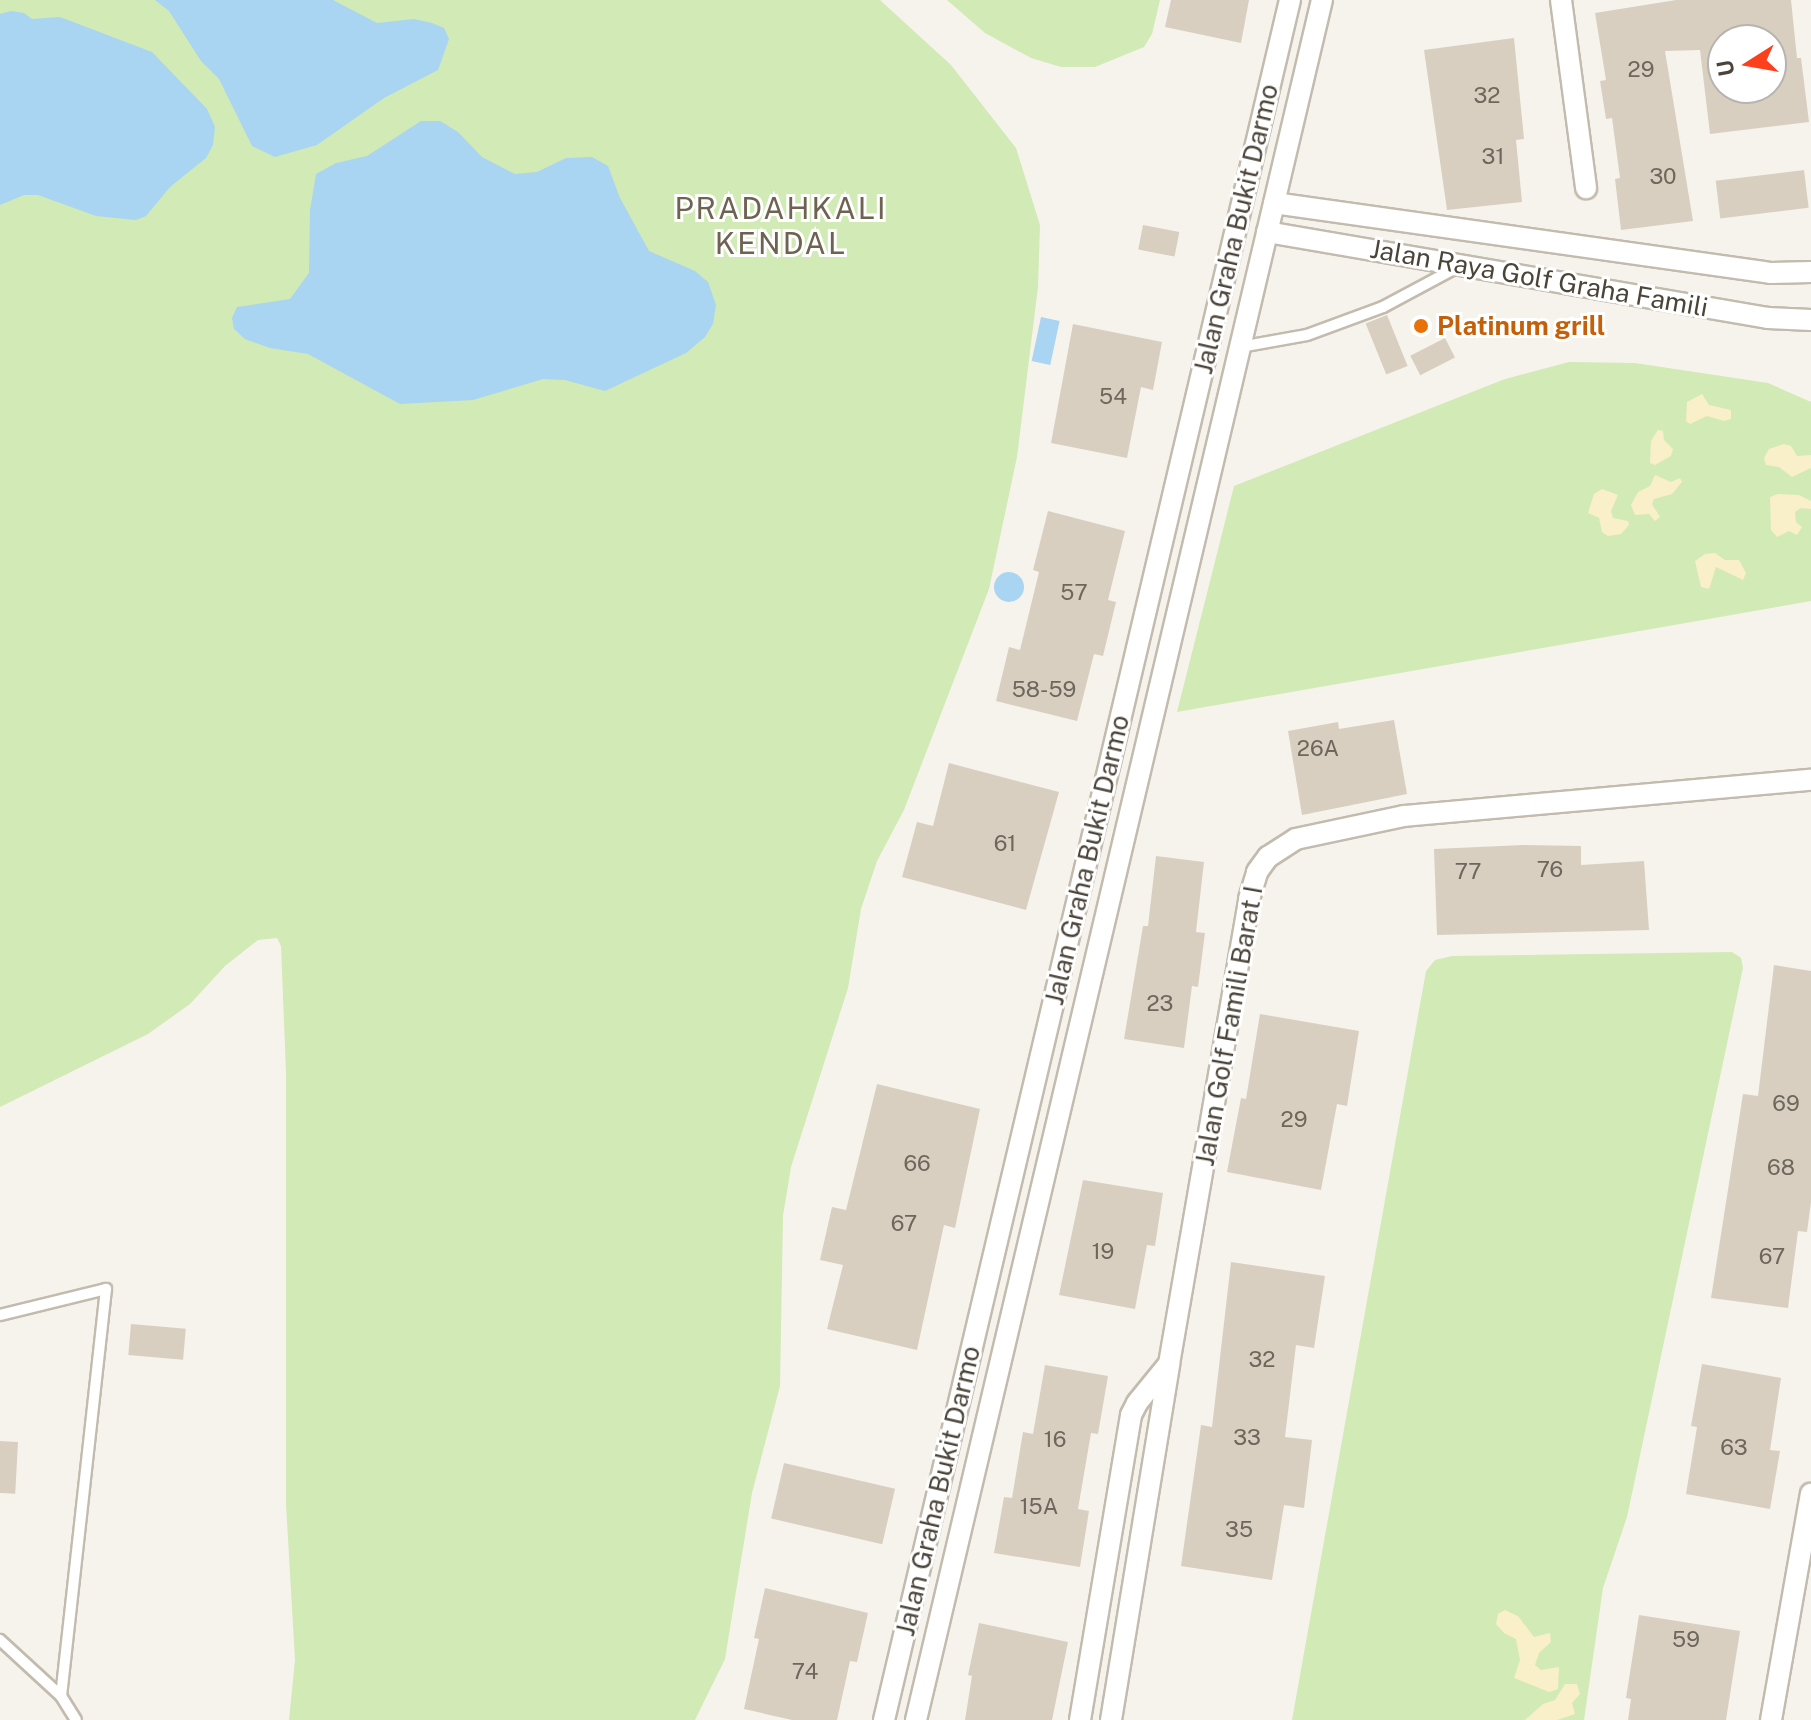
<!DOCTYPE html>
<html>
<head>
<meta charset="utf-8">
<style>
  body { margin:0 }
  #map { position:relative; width:1811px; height:1720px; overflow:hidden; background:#f6f3ec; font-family:"Public Sans",sans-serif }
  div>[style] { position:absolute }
  .green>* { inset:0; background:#d2eab5 }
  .sand>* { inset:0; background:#f9efc9 }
  .water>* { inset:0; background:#a9d4f2; transform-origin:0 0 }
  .round { border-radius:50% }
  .building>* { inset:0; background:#d8cfc1; transform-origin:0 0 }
  .roads { filter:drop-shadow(2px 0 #c2bbae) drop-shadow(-2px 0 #c2bbae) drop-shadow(0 2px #c2bbae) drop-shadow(0 -2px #c2bbae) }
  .service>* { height:10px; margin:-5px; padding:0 5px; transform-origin:5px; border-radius:5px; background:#fff }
  .minor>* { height:20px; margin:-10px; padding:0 10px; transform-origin:10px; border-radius:10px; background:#fff }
  .dots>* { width:22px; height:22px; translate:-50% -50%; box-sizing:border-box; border:4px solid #fff; border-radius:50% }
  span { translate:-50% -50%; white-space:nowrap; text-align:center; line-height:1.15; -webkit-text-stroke:6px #fff; paint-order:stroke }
  .number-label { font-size:22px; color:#6e675b }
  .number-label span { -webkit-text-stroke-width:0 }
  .street-label { font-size:26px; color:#4b4439 }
  .food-label { font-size:26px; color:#c56008; font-weight:700 }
  .left { translate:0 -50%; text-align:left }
  .quarter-label { font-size:30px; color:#6e6250; letter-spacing:2px }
  .north { position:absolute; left:1707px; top:24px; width:80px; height:80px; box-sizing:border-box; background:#fff; border:2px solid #b7b4b0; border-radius:50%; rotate:259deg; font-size:22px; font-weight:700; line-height:32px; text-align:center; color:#4b4439 }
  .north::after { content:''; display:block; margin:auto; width:28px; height:36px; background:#fc3f1d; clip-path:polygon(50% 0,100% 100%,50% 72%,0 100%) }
</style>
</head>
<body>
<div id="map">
  <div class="green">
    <i style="clip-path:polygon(0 0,880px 0,951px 65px,1016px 148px,1040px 225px,1038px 287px,1017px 457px,989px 589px,904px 810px,877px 861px,861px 909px,848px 988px,791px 1167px,783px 1216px,780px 1386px,752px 1493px,725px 1659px,695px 1720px,289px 1720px,295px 1660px,286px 1504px,286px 1072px,281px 946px,277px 938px,258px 940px,225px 966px,190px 1004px,148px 1034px,0 1107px)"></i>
    <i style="clip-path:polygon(947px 0,1160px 0,1152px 34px,1144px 47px,1095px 67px,1061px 67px,1031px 58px,985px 33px)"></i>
    <i style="clip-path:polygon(1569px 362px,1635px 363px,1768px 383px,1811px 402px,1811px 601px,1177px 712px,1234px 486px,1505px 379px)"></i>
    <i style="clip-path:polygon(1732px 952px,1741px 958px,1743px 968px,1627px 1517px,1603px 1588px,1584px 1720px,1292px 1720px,1426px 971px,1435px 960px,1452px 956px)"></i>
  </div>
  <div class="sand">
    <i style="clip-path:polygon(1702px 394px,1709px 405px,1731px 410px,1731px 419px,1724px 421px,1707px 416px,1690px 424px,1686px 421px,1687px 402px)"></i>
    <i style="clip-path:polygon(1658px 430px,1663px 431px,1664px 440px,1673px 449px,1671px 456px,1655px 465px,1650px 463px,1651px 441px)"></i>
    <i style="clip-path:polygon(1784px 444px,1791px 446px,1797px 456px,1811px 455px,1811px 468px,1792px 477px,1779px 467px,1766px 465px,1764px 458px,1769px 449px)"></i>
    <i style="clip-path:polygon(1655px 475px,1671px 482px,1680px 478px,1682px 482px,1672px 494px,1654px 499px,1652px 504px,1660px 517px,1655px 521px,1649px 514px,1635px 515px,1631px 505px,1638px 492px,1650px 486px)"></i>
    <i style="clip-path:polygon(1602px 489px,1618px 495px,1611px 511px,1613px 518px,1628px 521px,1629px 525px,1621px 534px,1608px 536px,1602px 532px,1599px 518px,1588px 513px,1594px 494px)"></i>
    <i style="clip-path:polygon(1778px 494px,1799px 495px,1811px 501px,1811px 509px,1801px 508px,1795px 512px,1796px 522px,1802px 527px,1797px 535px,1789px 531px,1777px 537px,1771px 530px,1770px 497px)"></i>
    <i style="clip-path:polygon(1715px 553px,1725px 560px,1739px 560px,1746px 573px,1743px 580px,1716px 567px,1709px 589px,1701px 587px,1695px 561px,1705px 554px)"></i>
    <i style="clip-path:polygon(1505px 1610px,1518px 1616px,1534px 1637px,1550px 1633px,1551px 1642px,1539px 1653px,1535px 1665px,1541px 1670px,1559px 1667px,1558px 1689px,1549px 1692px,1514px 1678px,1520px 1660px,1516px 1639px,1504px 1633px,1496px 1624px,1498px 1614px)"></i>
    <i style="clip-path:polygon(1565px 1684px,1577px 1684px,1580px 1694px,1572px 1703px,1575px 1714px,1557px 1720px,1525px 1720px,1543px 1704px,1555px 1700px)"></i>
  </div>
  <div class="water">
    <i style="clip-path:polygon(155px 0,333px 0,377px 23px,414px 19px,432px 23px,444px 28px,449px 39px,438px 70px,384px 98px,317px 145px,275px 157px,252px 146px,219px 79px,201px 61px,169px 11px)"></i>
    <i style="clip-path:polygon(11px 11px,24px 13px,32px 19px,60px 17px,152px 52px,207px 109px,215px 127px,213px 145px,206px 158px,170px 187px,146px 216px,136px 220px,96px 216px,38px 195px,24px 195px,0 205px,0 14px)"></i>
    <i style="clip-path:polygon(421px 121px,440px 121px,458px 132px,482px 157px,515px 174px,537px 172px,566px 158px,592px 157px,608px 166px,620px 198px,649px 251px,695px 271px,708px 282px,716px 305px,713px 324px,705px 337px,686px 353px,605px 391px,565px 380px,543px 379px,473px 400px,400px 404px,308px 354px,270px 348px,245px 339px,234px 329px,232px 318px,237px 307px,290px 299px,309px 273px,310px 210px,316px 174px,336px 163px,367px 156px)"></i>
    <i style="left:1041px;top:317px;width:19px;height:45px;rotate:12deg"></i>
    <i class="round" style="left:994px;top:572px;width:30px;height:30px"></i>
  </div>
  <div class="building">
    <i style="clip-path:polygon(1171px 0,1249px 0,1241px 43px,1165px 27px)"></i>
    <i style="clip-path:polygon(evenodd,1676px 0,1791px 0,1797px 58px,1801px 58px,1809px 122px,1710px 134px,1700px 50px,1665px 51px,1693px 221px,1621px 230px,1615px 179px,1620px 178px,1612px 118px,1606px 119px,1600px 81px,1606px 80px,1595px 13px,1676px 0,1723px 40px,1771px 40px,1771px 88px,1723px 88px,1723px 40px)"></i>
    <i style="clip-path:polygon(1514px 38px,1524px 139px,1516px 140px,1522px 202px,1447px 210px,1424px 50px)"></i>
    <i style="left:1804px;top:170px;width:38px;height:89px;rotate:83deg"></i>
    <i style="left:1143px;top:225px;width:37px;height:25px;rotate:11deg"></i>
    <i style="left:1387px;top:315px;width:55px;height:23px;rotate:68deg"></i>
    <i style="clip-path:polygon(1073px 324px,1162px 342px,1153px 390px,1141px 387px,1127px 458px,1051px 443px)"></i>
    <i style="left:1445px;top:338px;width:22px;height:39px;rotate:63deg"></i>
    <i style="clip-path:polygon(1048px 511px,1125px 531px,1108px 600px,1116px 602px,1103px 656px,1094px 654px,1077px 721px,996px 701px,1009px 647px,1020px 650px,1039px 572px,1033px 570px)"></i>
    <i style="clip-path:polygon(1394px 720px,1407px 794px,1302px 815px,1288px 731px,1338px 722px,1339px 729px)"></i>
    <i style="clip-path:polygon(949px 763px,1059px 792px,1026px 910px,902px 877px,917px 822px,933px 826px)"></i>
    <i style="clip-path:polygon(1523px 845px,1581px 846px,1581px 865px,1644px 861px,1649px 930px,1437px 935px,1434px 849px)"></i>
    <i style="clip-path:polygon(1156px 856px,1204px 862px,1196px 932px,1205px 933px,1198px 987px,1192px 986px,1184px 1048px,1124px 1039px,1143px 926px,1148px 926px)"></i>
    <i style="clip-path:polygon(1774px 965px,1811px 971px,1811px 1202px,1807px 1232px,1798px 1231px,1788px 1308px,1711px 1298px,1743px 1094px,1758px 1096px)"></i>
    <i style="clip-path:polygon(1260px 1014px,1359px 1031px,1347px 1106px,1337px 1104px,1321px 1190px,1227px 1172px,1241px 1098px,1246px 1099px)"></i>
    <i style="clip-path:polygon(877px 1084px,980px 1109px,955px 1228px,944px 1225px,917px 1350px,827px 1329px,843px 1265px,820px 1260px,832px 1207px,846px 1210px)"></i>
    <i style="clip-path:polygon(1083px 1180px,1163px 1193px,1155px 1246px,1147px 1245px,1135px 1309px,1059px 1295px)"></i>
    <i style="clip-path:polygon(1231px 1262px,1325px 1276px,1314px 1348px,1296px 1345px,1285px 1437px,1312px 1440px,1304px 1508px,1284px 1505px,1272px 1580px,1181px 1566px,1201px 1425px,1212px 1427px)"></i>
    <i style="left:131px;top:1324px;width:55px;height:31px;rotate:5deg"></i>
    <i style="clip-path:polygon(1702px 1364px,1781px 1378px,1770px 1450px,1780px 1451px,1770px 1509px,1686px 1494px,1697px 1427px,1691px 1426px)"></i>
    <i style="clip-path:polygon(1045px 1365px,1108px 1376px,1098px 1434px,1091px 1433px,1078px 1509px,1089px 1511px,1080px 1567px,994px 1553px,1004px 1497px,1012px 1498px,1023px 1432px,1033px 1434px)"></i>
    <i style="left:0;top:1441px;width:18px;height:52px;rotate:3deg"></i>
    <i style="left:784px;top:1463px;width:114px;height:57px;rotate:13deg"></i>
    <i style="clip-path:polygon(765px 1588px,868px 1613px,857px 1662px,850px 1661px,837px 1720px,792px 1720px,744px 1709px,759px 1639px,754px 1638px)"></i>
    <i style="clip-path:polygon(1639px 1615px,1740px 1631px,1726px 1720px,1628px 1720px,1631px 1699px,1626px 1698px)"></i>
    <i style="clip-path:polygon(979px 1623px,1068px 1642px,1052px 1720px,965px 1720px,972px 1676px,968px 1675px)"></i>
  </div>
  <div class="roads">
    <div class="service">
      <i style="left:1240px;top:347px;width:68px;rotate:-10.2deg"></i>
      <i style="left:1307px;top:335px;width:81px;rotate:-20.2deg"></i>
      <i style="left:1383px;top:307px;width:85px;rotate:-28.1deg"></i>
      <i style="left:0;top:1315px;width:109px;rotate:-13.8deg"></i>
      <i style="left:106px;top:1289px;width:409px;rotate:96.3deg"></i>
      <i style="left:61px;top:1696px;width:83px;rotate:-137.4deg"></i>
      <i style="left:61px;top:1696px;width:28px;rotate:58deg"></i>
    </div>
    <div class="minor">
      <i style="left:1561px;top:0;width:190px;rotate:82.4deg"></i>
      <i style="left:1274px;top:203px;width:502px;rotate:8.02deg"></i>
      <i style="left:1771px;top:273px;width:40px;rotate:-1.4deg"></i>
      <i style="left:1267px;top:232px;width:508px;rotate:9.74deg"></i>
      <i style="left:1768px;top:318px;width:43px;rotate:2.7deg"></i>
      <i style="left:884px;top:1720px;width:1767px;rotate:-76.72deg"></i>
      <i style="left:916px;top:1720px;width:1767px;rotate:-76.72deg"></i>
      <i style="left:1080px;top:1720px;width:309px;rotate:-80.5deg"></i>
      <i style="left:1131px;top:1415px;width:13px;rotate:-63deg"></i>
      <i style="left:1137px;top:1403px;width:49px;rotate:-50.8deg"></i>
      <i style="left:1111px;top:1720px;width:361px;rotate:-80.7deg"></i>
      <i style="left:1169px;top:1364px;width:472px;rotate:-80.2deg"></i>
      <i style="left:1249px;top:899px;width:28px;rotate:-73deg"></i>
      <i style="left:1257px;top:872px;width:19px;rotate:-54deg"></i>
      <i style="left:1268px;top:857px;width:33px;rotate:-33deg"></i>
      <i style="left:1296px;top:839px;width:110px;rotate:-12deg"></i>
      <i style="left:1404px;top:816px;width:409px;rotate:-5.1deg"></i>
      <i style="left:1771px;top:1720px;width:230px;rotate:-80deg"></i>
    </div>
  </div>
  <div class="dots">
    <i style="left:1421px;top:326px;background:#e8710a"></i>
  </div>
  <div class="number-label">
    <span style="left:1641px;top:70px">29</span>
    <span style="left:1487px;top:96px">32</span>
    <span style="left:1493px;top:157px">31</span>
    <span style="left:1663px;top:177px">30</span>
    <span style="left:1113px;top:397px">54</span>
    <span style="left:1074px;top:593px">57</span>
    <span style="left:1044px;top:690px">58-59</span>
    <span style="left:1318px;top:749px">26A</span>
    <span style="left:1005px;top:844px">61</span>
    <span style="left:1550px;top:870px">76</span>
    <span style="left:1468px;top:872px">77</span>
    <span style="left:1160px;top:1004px">23</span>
    <span style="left:1786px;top:1104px">69</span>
    <span style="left:1294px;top:1120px">29</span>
    <span style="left:917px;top:1164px">66</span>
    <span style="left:1781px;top:1168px">68</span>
    <span style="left:904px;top:1224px">67</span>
    <span style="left:1103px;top:1252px">19</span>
    <span style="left:1772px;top:1257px">67</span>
    <span style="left:1262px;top:1360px">32</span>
    <span style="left:1247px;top:1438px">33</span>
    <span style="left:1055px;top:1440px">16</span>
    <span style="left:1734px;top:1448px">63</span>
    <span style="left:1039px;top:1507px">15A</span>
    <span style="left:1239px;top:1530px">35</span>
    <span style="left:1686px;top:1640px">59</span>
    <span style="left:805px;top:1672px">74</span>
  </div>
  <div class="street-label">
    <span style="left:1236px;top:229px;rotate:-77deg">Jalan Graha Bukit Darmo</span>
    <span style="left:1539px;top:278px;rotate:10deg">Jalan Raya Golf Graha Famili</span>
    <span style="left:1087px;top:860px;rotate:-77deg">Jalan Graha Bukit Darmo</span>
    <span style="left:1229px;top:1026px;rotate:-80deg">Jalan Golf Famili Barat I</span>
    <span style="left:938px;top:1491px;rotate:-77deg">Jalan Graha Bukit Darmo</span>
  </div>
  <div class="food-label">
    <span class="left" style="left:1437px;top:326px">Platinum grill</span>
  </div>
  <div class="quarter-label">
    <span style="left:781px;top:225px">PRADAHKALI<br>KENDAL</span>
  </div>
  <div class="north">U</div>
</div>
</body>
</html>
